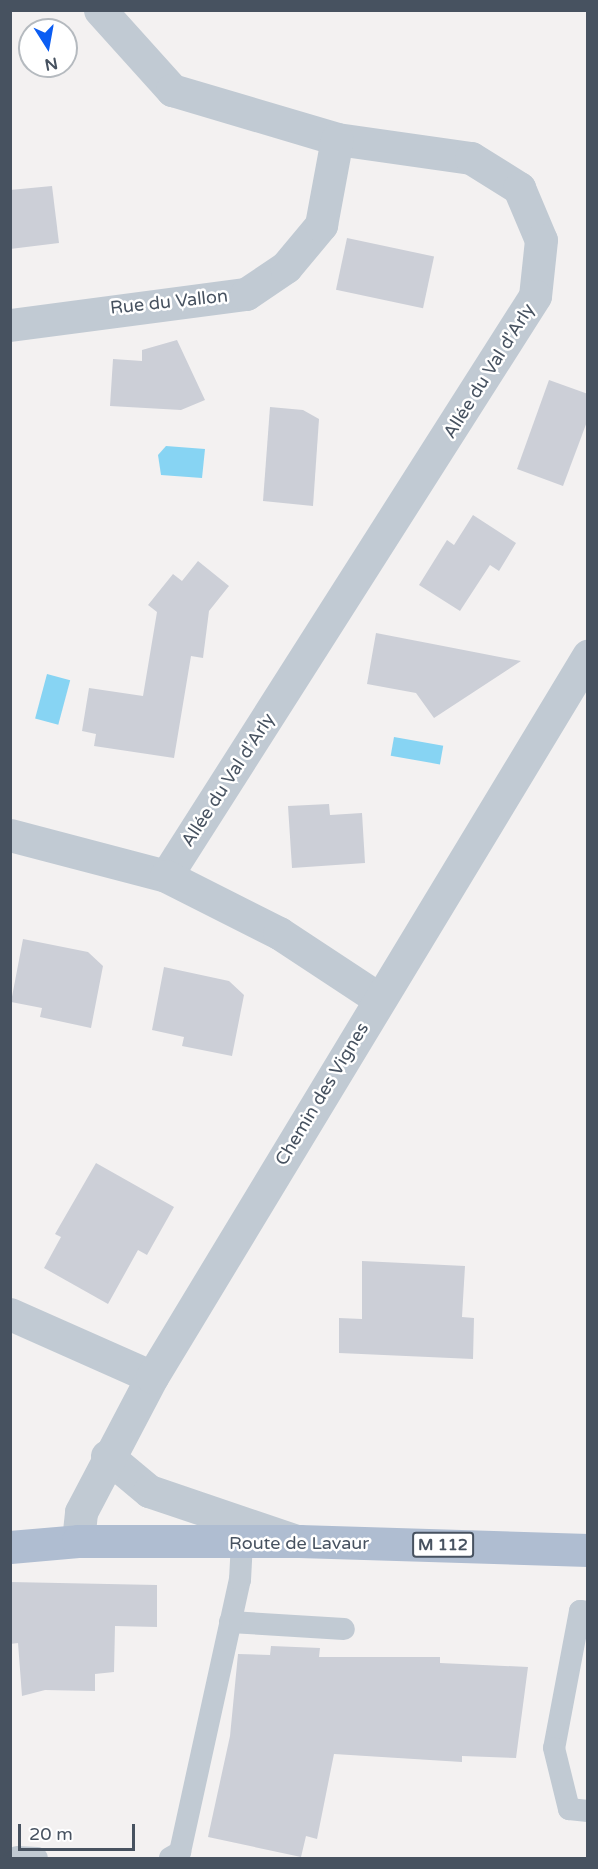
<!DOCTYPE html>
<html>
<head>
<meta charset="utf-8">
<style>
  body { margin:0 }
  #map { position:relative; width:598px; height:1869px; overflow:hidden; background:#f3f1f1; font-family:"Varela Round",sans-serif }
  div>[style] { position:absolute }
  .water>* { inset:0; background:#87d4f3; transform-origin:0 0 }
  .building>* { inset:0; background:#cccfd7; transform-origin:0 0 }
  .service>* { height:22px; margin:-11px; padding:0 11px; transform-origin:11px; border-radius:11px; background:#c1cad3 }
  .minor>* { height:33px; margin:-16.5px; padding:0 16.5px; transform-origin:16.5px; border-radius:16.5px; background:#c1cad3 }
  .primary>* { height:33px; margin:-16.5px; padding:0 16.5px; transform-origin:16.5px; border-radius:16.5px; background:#afbdd1 }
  span { translate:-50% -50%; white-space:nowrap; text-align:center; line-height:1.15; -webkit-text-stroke:5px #fff; paint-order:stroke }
  .shield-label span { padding:2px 4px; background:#fff; border:2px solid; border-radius:4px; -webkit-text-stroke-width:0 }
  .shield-label { font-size:16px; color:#475260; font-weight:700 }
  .street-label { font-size:18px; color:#475260 }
  .frame { position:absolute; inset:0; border:12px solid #475260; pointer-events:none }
  .north { position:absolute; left:18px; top:18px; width:60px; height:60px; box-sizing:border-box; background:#fff; border:2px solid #b5babf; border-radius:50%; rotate:169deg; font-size:16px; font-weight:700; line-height:24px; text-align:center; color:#475260 }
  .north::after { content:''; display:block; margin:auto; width:21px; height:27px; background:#0b5df3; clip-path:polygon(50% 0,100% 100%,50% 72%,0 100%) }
  .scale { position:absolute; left:18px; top:1824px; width:117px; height:27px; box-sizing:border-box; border:3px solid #475260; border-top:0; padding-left:8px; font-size:18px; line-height:21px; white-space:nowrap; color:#475260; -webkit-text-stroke:4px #fff; paint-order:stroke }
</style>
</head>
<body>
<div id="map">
  <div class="water">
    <i style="clip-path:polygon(166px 446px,205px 449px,202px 478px,161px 475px,158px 455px)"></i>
    <i style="left:47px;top:674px;width:24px;height:46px;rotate:15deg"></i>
    <i style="left:394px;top:737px;width:50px;height:19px;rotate:10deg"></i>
  </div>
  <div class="building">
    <i style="clip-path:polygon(52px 186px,59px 243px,10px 249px,10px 190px)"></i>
    <i style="left:347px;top:238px;width:89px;height:53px;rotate:12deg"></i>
    <i style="clip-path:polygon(177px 340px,205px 400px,181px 410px,110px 406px,113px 359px,142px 361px,142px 350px)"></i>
    <i style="clip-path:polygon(549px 380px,588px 394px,588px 419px,563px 486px,517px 469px)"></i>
    <i style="clip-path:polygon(270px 407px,303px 410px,319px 419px,313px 506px,263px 501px)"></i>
    <i style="clip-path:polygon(473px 515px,516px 543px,499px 571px,490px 565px,460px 611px,419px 585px,447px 540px,454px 545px)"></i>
    <i style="clip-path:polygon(198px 561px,229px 586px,209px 611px,203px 658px,191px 656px,174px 758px,94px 746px,96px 734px,82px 731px,89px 688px,143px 696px,157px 612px,148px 605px,173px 574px,182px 581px)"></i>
    <i style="clip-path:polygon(376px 633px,438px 645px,521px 661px,434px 718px,416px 693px,367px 684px)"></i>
    <i style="clip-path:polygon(329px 804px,330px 815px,362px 813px,365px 863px,292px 868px,288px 806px)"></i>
    <i style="clip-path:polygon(23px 939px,88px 952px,103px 966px,91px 1028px,40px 1017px,42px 1008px,11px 1002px)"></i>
    <i style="clip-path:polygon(164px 967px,229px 981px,244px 995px,232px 1056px,182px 1046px,184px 1037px,152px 1030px)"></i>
    <i style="clip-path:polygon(96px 1163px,174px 1207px,147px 1255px,138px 1250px,108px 1304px,44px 1268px,61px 1237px,55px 1234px)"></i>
    <i style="clip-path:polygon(362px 1261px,465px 1266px,462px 1317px,474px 1318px,473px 1359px,339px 1353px,339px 1318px,362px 1319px)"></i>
    <i style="clip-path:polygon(10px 1582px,157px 1585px,157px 1627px,115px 1626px,114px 1672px,95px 1674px,95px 1691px,45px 1690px,22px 1696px,18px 1643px,10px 1644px)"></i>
    <i style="clip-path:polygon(271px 1646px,320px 1648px,319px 1657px,440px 1657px,440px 1663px,528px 1667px,516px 1758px,462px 1756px,462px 1762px,334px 1754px,317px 1839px,306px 1836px,301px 1857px,208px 1837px,230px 1736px,238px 1654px,270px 1655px)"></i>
  </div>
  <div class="service">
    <i style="left:588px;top:1612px;width:8px;rotate:-173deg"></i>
    <i style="left:580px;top:1611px;width:139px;rotate:100.7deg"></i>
    <i style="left:554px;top:1748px;width:63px;rotate:76.2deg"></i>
    <i style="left:569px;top:1809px;width:19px;rotate:6deg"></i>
    <i style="left:230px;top:1622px;width:114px;rotate:3.5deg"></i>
    <i style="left:17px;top:1857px;width:20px;rotate:3deg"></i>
    <i style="left:170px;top:1858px;width:12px;rotate:-31deg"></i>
    <i style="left:180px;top:1852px;width:279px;rotate:-77.6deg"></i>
    <i style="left:240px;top:1580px;width:37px;rotate:-87deg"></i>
  </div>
  <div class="minor">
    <i style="left:100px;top:10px;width:108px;rotate:48deg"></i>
    <i style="left:172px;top:90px;width:172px;rotate:16.5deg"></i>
    <i style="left:337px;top:139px;width:135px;rotate:8.1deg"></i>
    <i style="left:471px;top:158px;width:57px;rotate:32deg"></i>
    <i style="left:519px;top:188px;width:56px;rotate:67.1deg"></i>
    <i style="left:541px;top:240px;width:56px;rotate:96.1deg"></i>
    <i style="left:535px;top:296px;width:687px;rotate:122.46deg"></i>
    <i style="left:10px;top:325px;width:238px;rotate:-7.5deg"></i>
    <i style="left:246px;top:294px;width:48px;rotate:-34deg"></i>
    <i style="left:286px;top:267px;width:55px;rotate:-50.2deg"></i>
    <i style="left:321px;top:225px;width:87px;rotate:-79.5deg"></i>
    <i style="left:10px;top:835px;width:161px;rotate:14.7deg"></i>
    <i style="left:166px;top:876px;width:127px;rotate:26.8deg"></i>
    <i style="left:279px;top:933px;width:120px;rotate:33.4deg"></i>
    <i style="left:10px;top:1314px;width:155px;rotate:23.9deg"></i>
    <i style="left:107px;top:1456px;width:55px;rotate:39.8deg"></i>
    <i style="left:149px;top:1491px;width:153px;rotate:18.7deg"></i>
    <i style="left:78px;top:1541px;width:29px;rotate:-84deg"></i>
    <i style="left:81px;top:1512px;width:153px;rotate:-62.3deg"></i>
    <i style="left:152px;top:1377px;width:843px;rotate:-58.84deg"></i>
  </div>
  <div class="primary">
    <i style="left:10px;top:1547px;width:68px;rotate:-5deg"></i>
    <i style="left:78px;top:1541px;width:221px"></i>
    <i style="left:299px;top:1541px;width:289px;rotate:1.8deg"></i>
  </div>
  <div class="shield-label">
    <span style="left:443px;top:1545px">M 112</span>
  </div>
  <div class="street-label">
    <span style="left:169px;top:302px;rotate:-6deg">Rue du Vallon</span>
    <span style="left:489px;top:371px;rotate:-58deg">Allée du Val d'Arly</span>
    <span style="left:228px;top:780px;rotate:-57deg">Allée du Val d'Arly</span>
    <span style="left:322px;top:1094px;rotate:-59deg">Chemin des Vignes</span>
    <span style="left:299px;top:1543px">Route de Lavaur</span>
  </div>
  <div class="frame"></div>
  <div class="north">N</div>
  <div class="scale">20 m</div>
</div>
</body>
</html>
